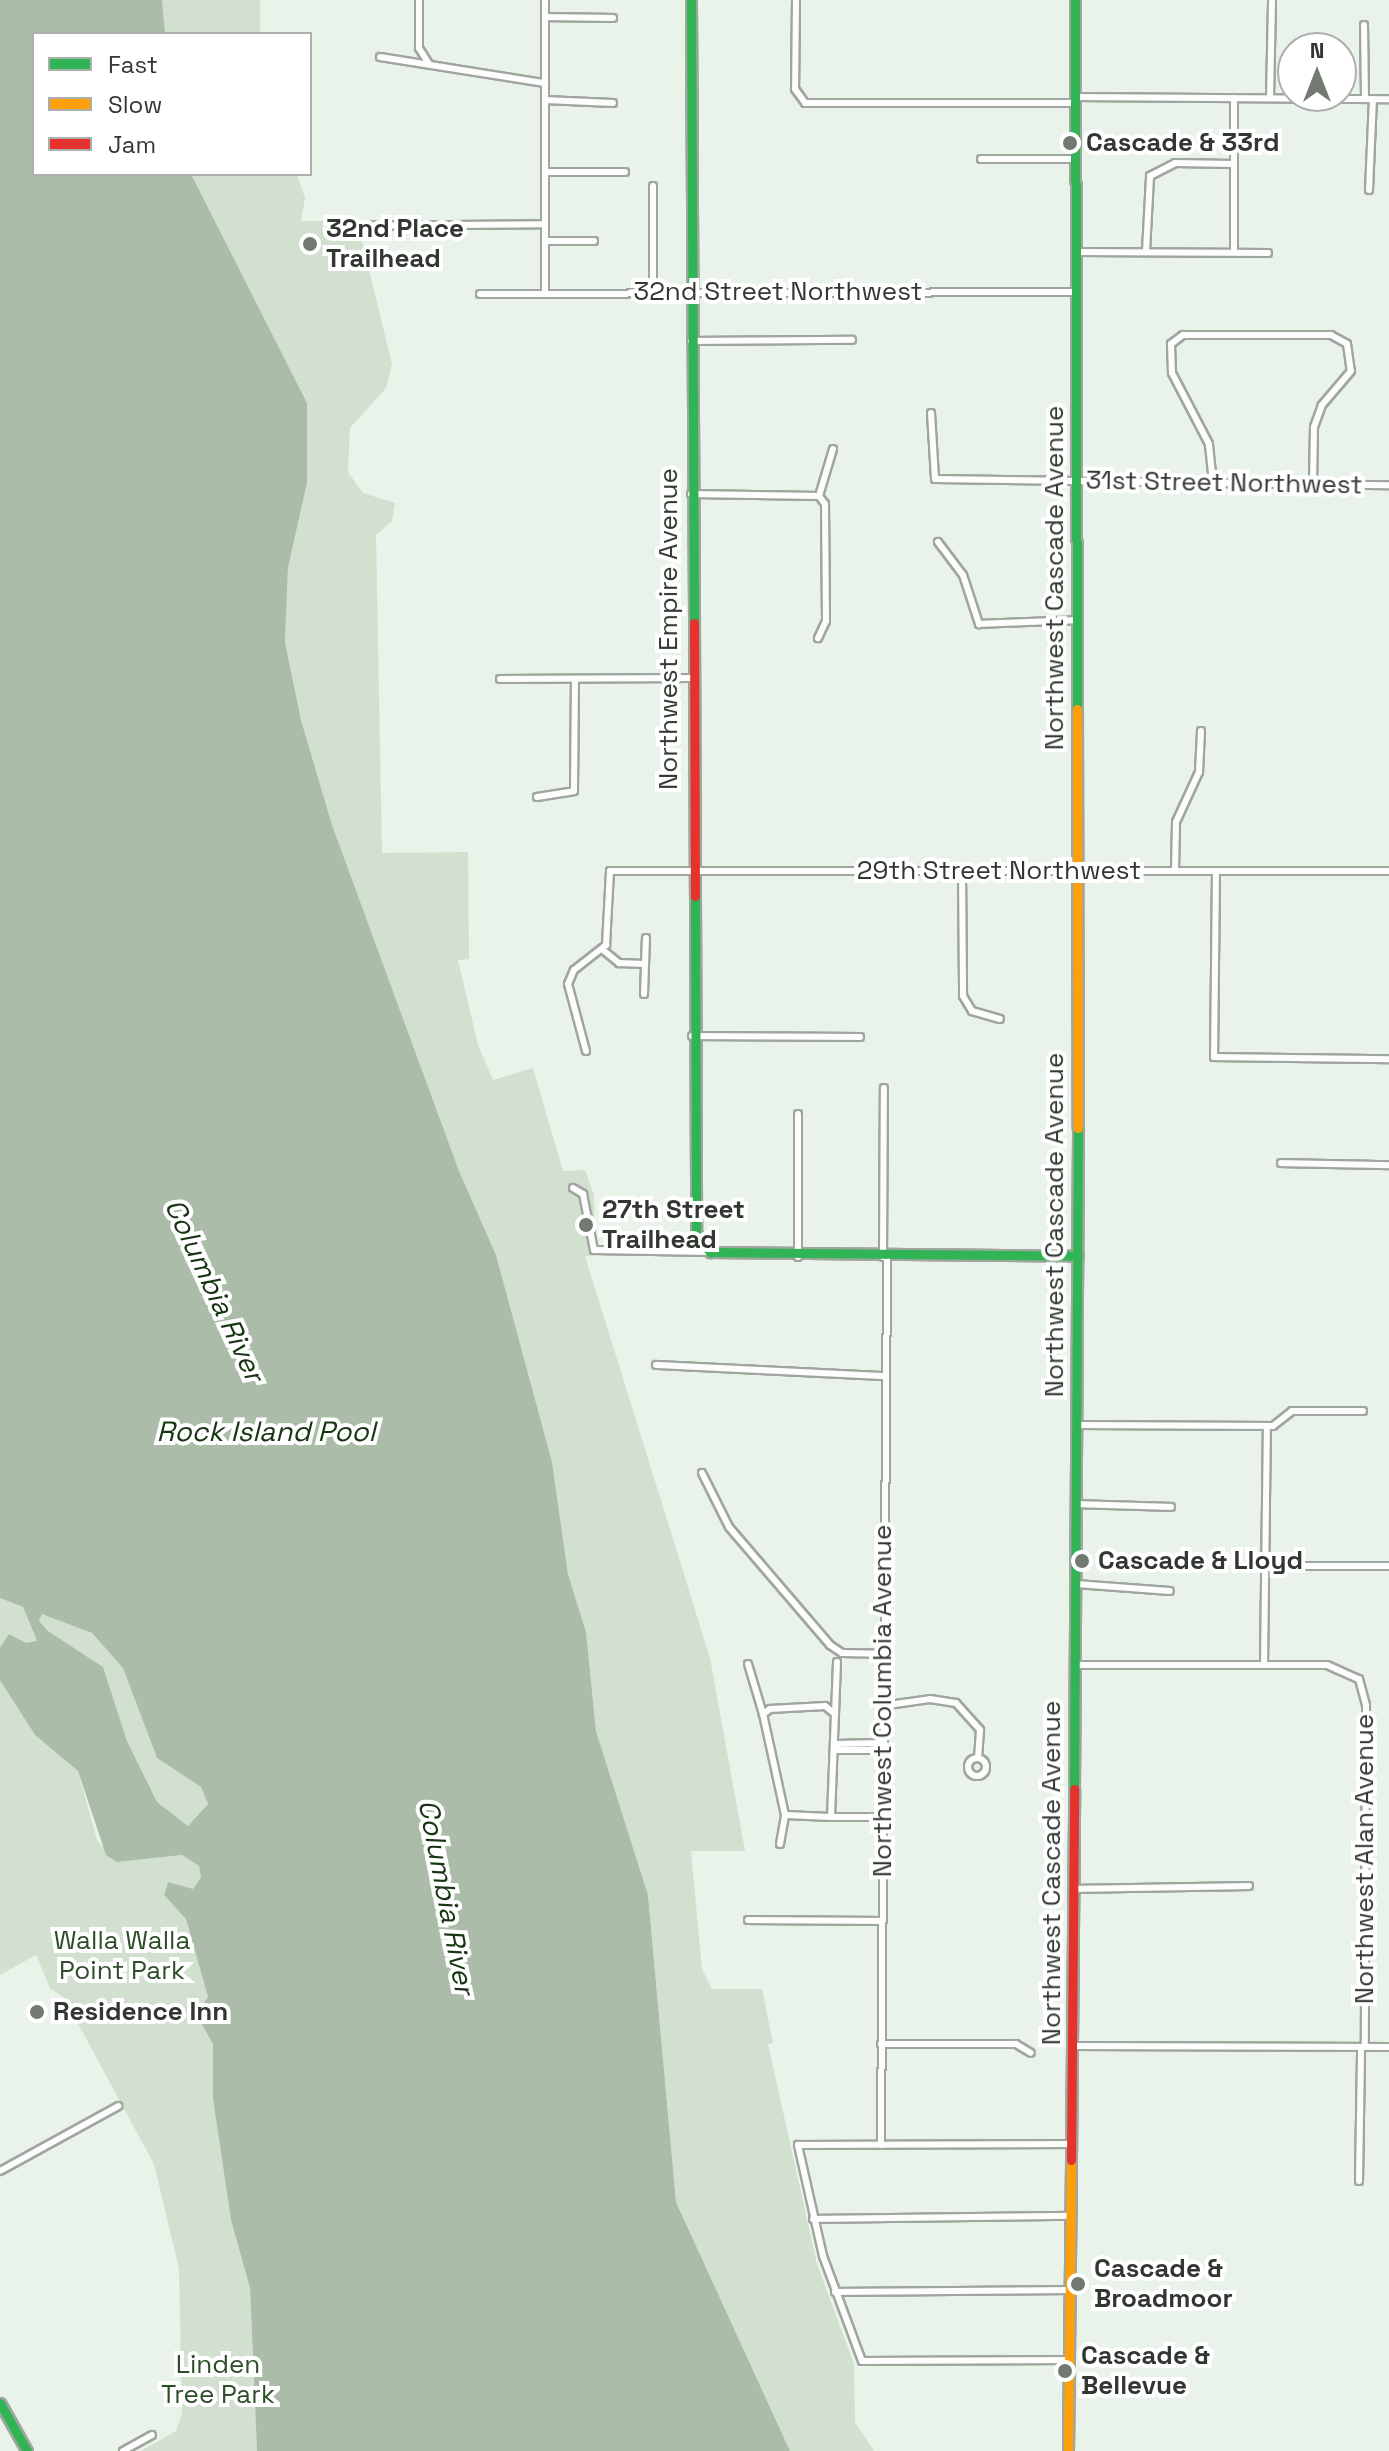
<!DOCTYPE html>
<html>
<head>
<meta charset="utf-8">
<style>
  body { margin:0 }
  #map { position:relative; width:1389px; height:2451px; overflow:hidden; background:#eaf3e9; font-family:"Space Grotesk",sans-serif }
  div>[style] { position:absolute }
  .green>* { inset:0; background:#d2e0d0; transform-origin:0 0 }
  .water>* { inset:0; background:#abbca9 }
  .roads { filter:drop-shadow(2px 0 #9fa69e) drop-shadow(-2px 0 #9fa69e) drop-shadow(0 2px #9fa69e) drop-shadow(0 -2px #9fa69e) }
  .street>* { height:6px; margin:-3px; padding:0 3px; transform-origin:3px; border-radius:3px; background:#fcfdfc }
  .street>.ring { margin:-3px; padding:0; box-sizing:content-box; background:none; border:6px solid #fcfdfc; border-radius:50% }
  .fast>* { height:9px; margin:-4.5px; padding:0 4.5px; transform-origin:4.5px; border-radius:4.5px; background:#30b455 }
  .slow>* { height:9px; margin:-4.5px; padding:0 4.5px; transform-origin:4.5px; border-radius:4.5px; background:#ff9f0a }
  .jam>* { height:9px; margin:-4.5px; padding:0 4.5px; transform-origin:4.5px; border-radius:4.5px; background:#e5322d }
  .dots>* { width:22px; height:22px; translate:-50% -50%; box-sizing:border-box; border:4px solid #fff; border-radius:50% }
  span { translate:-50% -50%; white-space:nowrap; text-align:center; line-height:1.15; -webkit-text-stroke:8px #fff; paint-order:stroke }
  .poi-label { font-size:26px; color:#323831; font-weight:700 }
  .left { translate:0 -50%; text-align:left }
  .street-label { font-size:26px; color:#323831 }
  .park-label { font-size:26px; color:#2d4e28 }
  .water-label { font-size:28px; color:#163611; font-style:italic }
  .legend { position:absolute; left:32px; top:32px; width:280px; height:144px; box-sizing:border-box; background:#fff; border:2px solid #adafad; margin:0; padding:10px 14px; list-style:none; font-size:24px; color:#323831 }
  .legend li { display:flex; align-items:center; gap:16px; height:40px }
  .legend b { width:40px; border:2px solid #adafad }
  .north { position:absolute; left:1277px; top:32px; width:80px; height:80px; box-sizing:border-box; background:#fff; border:2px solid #adafad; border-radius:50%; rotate:0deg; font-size:22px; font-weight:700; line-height:32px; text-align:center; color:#323831 }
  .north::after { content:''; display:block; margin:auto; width:28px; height:36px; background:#727971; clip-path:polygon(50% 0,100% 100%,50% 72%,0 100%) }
</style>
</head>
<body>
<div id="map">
  <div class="green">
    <i style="left:162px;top:0;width:98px;height:34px"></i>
    <i style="clip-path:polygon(191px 174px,297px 174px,305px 198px,301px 221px,357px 221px,392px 364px,386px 388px,350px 428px,348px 472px,363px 493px,395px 503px,392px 521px,376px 535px,382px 853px,468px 852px,469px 959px,458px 960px,478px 1045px,493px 1080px,533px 1068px,563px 1171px,585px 1170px,594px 1195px,595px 1256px,585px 1256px,710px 1658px,745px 1851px,691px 1851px,702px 1969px,712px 1989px,762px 1989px,773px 2043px,768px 2044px,817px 2264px,854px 2364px,855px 2422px,874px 2451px,790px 2451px,676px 2202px,648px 1895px,596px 1731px,586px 1632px,568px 1574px,552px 1462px,496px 1255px,459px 1171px,332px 825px,301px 720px,285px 642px,288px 568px,307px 483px,307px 403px)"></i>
    <i style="clip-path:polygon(0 1598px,23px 1607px,37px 1642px,0 1648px)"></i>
    <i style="clip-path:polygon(42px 1613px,92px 1633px,123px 1668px,157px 1758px,201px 1787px,208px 1804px,188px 1826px,157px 1802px,127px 1741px,103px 1667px,48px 1631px,39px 1621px)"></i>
    <i style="clip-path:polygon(0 1679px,35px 1735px,78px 1771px,97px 1840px,117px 1862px,182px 1855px,199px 1866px,202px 1878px,193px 1890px,168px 1882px,164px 1895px,186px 1919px,208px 1997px,196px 2014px,213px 2044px,213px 2099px,231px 2220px,250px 2288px,257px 2451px,141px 2451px,176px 2431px,182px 2414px,179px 2269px,154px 2164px,64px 1998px,50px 1988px,36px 1955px,0 1975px)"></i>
  </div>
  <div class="water">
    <i style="clip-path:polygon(evenodd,0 0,162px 0,165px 34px,34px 34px,34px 174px,191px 174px,307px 403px,307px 483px,288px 568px,285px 642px,301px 720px,332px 825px,459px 1171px,496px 1255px,552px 1462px,568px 1574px,586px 1632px,596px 1731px,648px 1895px,676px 2202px,790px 2451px,257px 2451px,250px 2288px,231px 2220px,213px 2099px,213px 2044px,196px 2014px,208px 1997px,186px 1919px,164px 1895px,168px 1882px,193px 1889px,201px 1878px,199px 1866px,182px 1855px,117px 1862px,106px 1855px,78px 1771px,35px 1735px,0 1680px,0 1648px,9px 1634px,26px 1643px,37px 1641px,23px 1607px,0 1598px,0 0,42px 1614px,92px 1633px,123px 1668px,157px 1758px,201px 1787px,208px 1804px,188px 1826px,157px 1802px,127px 1741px,103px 1667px,48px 1631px,39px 1621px,42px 1614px)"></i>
  </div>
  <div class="roads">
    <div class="street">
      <i style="left:419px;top:0;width:48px;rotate:90deg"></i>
      <i style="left:419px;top:48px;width:19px;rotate:58deg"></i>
      <i style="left:545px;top:0;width:291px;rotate:90deg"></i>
      <i style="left:796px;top:0;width:89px;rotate:90.6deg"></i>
      <i style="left:795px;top:89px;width:17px;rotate:54deg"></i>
      <i style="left:805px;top:103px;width:270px"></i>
      <i style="left:545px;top:17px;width:68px;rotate:0.8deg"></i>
      <i style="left:1364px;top:25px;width:73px;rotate:89.2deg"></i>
      <i style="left:380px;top:57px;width:167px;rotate:9deg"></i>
      <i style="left:1075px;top:97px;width:314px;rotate:0.4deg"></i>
      <i style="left:1234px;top:98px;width:154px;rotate:90deg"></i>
      <i style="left:1270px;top:98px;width:98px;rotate:-88.8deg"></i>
      <i style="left:545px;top:100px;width:68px;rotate:2.5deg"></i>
      <i style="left:981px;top:159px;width:95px"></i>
      <i style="left:545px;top:172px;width:80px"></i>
      <i style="left:653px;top:186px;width:105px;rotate:90deg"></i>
      <i style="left:1369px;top:190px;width:91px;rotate:-87.5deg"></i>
      <i style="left:331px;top:226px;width:214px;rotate:-0.5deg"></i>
      <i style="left:545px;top:241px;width:49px"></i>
      <i style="left:1146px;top:251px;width:75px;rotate:-86.9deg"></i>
      <i style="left:1150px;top:176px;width:28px;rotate:-27deg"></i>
      <i style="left:1175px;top:163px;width:59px;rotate:1deg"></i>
      <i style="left:1076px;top:252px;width:192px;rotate:0.3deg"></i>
      <i style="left:480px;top:294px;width:596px;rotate:-0.19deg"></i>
      <i style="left:691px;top:341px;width:161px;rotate:-0.4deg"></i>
      <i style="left:931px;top:413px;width:66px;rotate:86.5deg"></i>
      <i style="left:935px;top:479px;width:454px;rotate:0.8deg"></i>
      <i style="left:1213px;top:483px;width:39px;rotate:-96deg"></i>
      <i style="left:1209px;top:444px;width:80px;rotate:-117.5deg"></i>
      <i style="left:1172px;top:373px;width:29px;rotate:-92deg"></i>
      <i style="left:1171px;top:344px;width:15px;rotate:-37deg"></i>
      <i style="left:1183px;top:335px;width:148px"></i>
      <i style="left:1331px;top:335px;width:18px;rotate:29deg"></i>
      <i style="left:1347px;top:344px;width:27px;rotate:82deg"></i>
      <i style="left:1351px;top:371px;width:45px;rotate:130.5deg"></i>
      <i style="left:1322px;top:405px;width:23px;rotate:110deg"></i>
      <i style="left:1314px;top:427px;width:57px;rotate:91deg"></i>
      <i style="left:691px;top:494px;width:128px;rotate:0.9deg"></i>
      <i style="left:819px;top:496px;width:10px;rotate:53deg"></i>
      <i style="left:825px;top:504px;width:117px;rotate:89.5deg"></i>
      <i style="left:826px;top:621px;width:19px;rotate:115deg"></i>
      <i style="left:819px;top:496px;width:49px;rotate:-73.4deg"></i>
      <i style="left:938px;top:542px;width:41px;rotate:52.9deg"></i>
      <i style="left:963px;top:575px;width:52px;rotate:71.9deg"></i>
      <i style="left:979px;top:624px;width:98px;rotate:-2.3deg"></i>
      <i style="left:500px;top:679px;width:190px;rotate:-0.3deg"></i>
      <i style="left:537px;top:797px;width:37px;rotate:-9deg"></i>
      <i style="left:574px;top:791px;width:112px;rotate:-89.5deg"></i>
      <i style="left:962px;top:871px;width:125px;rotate:89.5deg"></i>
      <i style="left:963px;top:996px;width:17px;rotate:59deg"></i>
      <i style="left:972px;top:1011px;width:29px;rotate:16deg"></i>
      <i style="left:1175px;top:871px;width:49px;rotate:-88.8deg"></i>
      <i style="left:1176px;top:822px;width:55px;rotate:-65.3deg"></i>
      <i style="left:1199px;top:772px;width:41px;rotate:-87.2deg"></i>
      <i style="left:1216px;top:871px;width:186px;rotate:90.6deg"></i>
      <i style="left:1214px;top:1057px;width:175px;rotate:0.7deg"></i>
      <i style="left:603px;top:950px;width:21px;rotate:39deg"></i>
      <i style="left:619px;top:963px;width:26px;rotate:2deg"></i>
      <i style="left:644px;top:994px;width:56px;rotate:-88deg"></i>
      <i style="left:692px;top:1036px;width:168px;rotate:0.3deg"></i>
      <i style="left:586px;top:1051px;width:69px;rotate:-105deg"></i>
      <i style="left:568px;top:984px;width:15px;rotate:-67deg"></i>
      <i style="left:574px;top:970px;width:41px;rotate:-38deg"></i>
      <i style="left:606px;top:945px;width:74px;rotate:-86.9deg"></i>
      <i style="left:610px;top:871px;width:779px"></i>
      <i style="left:1281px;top:1163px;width:108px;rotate:1.1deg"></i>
      <i style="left:573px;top:1188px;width:12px;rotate:31deg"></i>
      <i style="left:583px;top:1194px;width:57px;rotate:78.9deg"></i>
      <i style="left:594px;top:1250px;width:116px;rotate:1deg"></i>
      <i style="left:798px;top:1257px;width:143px;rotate:-90deg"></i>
      <i style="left:883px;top:1257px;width:169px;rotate:-89.7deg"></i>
      <i style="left:656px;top:1365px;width:228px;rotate:2.8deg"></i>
      <i style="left:1077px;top:1425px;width:196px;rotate:0.3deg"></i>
      <i style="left:1273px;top:1426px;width:24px;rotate:-38deg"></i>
      <i style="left:1292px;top:1411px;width:71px"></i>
      <i style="left:702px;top:1473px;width:60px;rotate:63.4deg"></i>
      <i style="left:729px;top:1527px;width:155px;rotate:49.4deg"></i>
      <i style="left:830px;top:1645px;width:14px;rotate:34deg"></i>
      <i style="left:842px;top:1653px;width:39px;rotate:1deg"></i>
      <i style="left:1076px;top:1504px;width:95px;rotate:1.8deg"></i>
      <i style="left:1264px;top:1566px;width:125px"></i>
      <i style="left:1076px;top:1584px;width:94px;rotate:4.3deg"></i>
      <i style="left:748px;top:1664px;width:52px;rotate:73.3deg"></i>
      <i style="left:1075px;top:1665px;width:252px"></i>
      <i style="left:1327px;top:1665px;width:35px;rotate:24deg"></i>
      <i style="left:1359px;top:1679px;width:27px;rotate:75deg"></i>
      <i style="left:1366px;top:1705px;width:342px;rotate:90.2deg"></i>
      <i style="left:1264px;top:1665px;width:239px;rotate:-89.3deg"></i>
      <i style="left:881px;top:1706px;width:49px;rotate:-8.1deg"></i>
      <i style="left:930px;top:1699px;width:26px;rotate:9deg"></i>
      <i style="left:956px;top:1703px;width:36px;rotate:48deg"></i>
      <i style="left:980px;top:1730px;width:28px;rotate:94deg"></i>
      <i style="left:835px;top:1714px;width:52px;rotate:-87.8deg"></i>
      <i style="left:835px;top:1744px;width:46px;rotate:-1.2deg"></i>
      <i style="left:835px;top:1750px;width:46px"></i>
      <i class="ring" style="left:968px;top:1758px;width:12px;height:12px"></i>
      <i style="left:831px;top:1817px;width:103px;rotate:-87.8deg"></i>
      <i style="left:835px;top:1714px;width:13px;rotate:-141deg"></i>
      <i style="left:825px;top:1706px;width:55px;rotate:176.9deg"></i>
      <i style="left:770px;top:1709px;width:9px;rotate:144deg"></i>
      <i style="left:763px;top:1714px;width:103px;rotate:77.7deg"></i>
      <i style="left:785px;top:1815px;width:46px;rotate:2.5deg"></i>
      <i style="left:831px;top:1817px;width:50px"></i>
      <i style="left:780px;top:1844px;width:29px;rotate:-80deg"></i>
      <i style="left:1073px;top:1889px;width:176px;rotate:-1deg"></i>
      <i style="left:748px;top:1920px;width:134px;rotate:0.4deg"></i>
      <i style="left:881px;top:2044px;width:135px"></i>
      <i style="left:1016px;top:2044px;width:17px;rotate:31deg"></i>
      <i style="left:1073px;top:2046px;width:316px;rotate:0.2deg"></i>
      <i style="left:881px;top:2145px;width:888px;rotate:-89.61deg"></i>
      <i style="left:0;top:2171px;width:135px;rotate:-28.8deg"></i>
      <i style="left:1359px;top:2181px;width:134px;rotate:-89.1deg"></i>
      <i style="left:813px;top:2219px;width:259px;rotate:-0.7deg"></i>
      <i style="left:835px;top:2292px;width:236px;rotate:-0.5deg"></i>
      <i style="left:1070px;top:2360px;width:208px;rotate:179.7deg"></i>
      <i style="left:862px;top:2361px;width:112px;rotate:-110.4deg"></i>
      <i style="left:823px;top:2256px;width:114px;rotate:-102.7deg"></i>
      <i style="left:798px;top:2145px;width:275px;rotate:-0.2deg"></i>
      <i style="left:123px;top:2451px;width:33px;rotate:-29deg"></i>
    </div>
    <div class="fast">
      <i style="left:691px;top:0;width:623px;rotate:89.72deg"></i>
      <i style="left:1075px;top:0;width:709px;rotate:89.84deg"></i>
      <i style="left:695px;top:896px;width:337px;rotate:89.8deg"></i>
      <i style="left:696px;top:1233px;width:24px;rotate:54deg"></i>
      <i style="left:710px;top:1252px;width:368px;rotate:0.6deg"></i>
      <i style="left:1074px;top:1789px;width:661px;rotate:-89.65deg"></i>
      <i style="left:0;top:2403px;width:55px;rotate:60.6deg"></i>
    </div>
    <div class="slow">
      <i style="left:1077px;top:709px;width:419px;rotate:89.9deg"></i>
      <i style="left:1068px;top:2451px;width:291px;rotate:-89.4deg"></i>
    </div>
    <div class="jam">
      <i style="left:694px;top:623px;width:273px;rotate:89.8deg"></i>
      <i style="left:1071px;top:2160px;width:371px;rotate:-89.5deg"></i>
    </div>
  </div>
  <div class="dots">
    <i style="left:1070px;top:143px;background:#727971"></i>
    <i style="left:310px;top:244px;background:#727971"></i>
    <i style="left:586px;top:1225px;background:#727971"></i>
    <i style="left:1082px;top:1561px;background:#727971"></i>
    <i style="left:37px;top:2012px;background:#727971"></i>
    <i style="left:1078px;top:2284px;background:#727971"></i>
    <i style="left:1065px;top:2371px;background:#727971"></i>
  </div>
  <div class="poi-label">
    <span class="left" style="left:1086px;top:143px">Cascade &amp; 33rd</span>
    <span class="left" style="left:326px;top:244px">32nd Place<br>Trailhead</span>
    <span class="left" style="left:602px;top:1225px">27th Street<br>Trailhead</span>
    <span class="left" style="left:1098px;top:1561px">Cascade &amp; Lloyd</span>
    <span class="left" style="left:53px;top:2012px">Residence Inn</span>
    <span class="left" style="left:1094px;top:2284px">Cascade &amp;<br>Broadmoor</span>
    <span class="left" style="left:1081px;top:2371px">Cascade &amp;<br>Bellevue</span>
  </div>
  <div class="street-label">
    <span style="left:778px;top:292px">32nd Street Northwest</span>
    <span style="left:1224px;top:483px;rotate:1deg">31st Street Northwest</span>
    <span style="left:1055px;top:578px;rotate:-90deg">Northwest Cascade Avenue</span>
    <span style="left:669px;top:629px;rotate:-90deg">Northwest Empire Avenue</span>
    <span style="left:999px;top:871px">29th Street Northwest</span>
    <span style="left:1055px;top:1225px;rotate:-90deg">Northwest Cascade Avenue</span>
    <span style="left:883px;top:1701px;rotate:-90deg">Northwest Columbia Avenue</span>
    <span style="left:1365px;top:1859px;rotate:-90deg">Northwest Alan Avenue</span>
    <span style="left:1052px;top:1873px;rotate:-90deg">Northwest Cascade Avenue</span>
  </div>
  <div class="park-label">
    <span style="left:122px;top:1956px">Walla Walla<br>Point Park</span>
    <span style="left:218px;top:2380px">Linden<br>Tree Park</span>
  </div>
  <div class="water-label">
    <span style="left:215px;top:1290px;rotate:65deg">Columbia River</span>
    <span style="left:266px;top:1431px">Rock Island Pool</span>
    <span style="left:447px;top:1897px;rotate:79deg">Columbia River</span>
  </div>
  <ul class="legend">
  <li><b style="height:10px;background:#30b455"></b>Fast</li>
  <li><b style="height:10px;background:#ff9f0a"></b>Slow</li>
  <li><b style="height:10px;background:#e5322d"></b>Jam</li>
  </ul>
  <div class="north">N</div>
</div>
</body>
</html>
